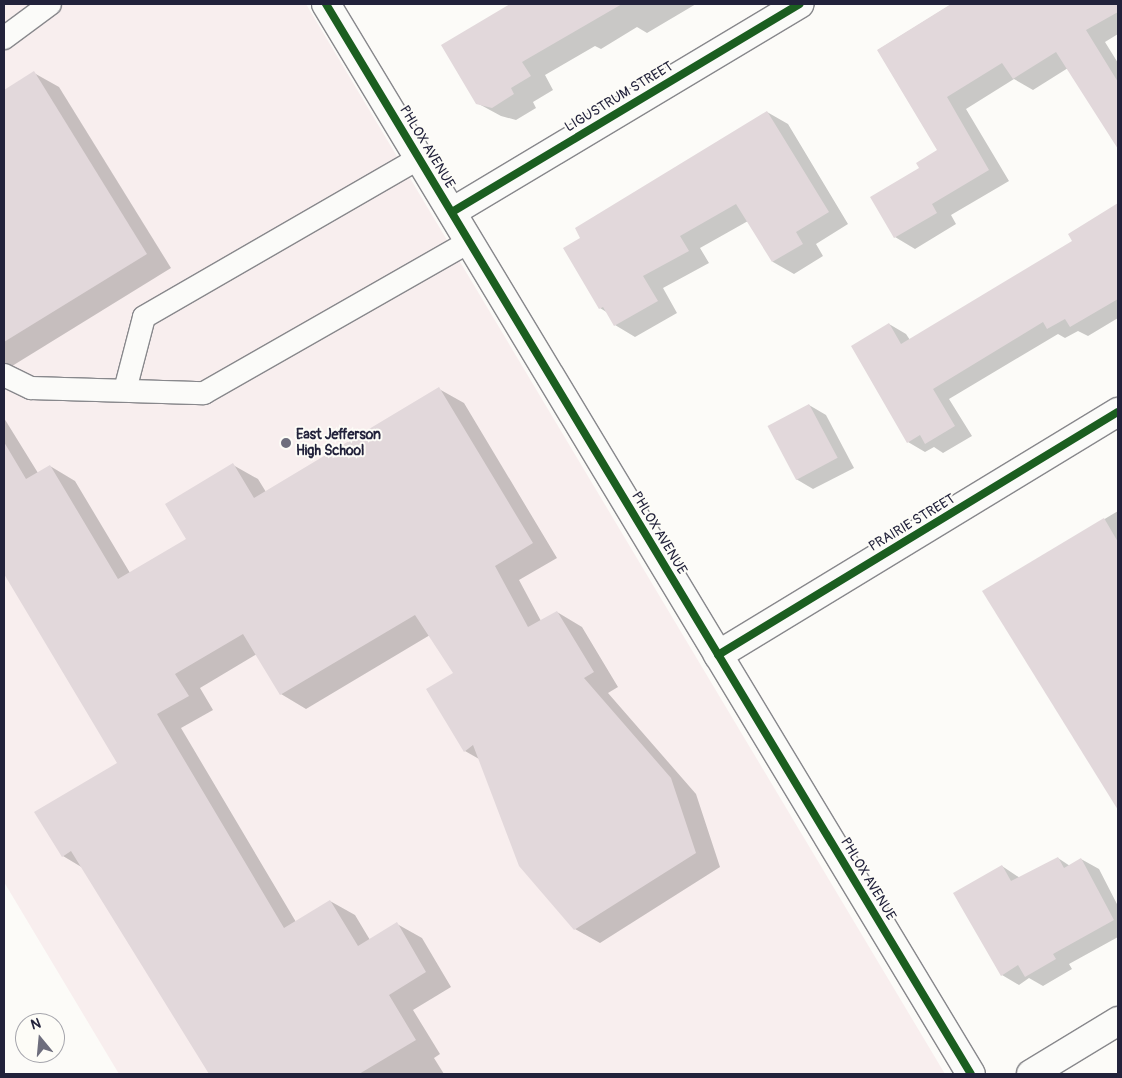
<!DOCTYPE html>
<html>
<head>
<meta charset="utf-8">
<style>
  body { margin:0 }
  #map { position:relative; width:1122px; height:1078px; overflow:hidden; background:#fcfbf8; font-family:Pangolin,sans-serif }
  div>[style] { position:absolute }
  .built>* { inset:0; background:#f8eeee }
  .shadow>* { inset:0; background:#0003 }
  .building>* { inset:0; background:#e2d8db; transform-origin:0 0 }
  .roads { filter:drop-shadow(1px 0 #88888c) drop-shadow(-1px 0 #88888c) drop-shadow(0 1px #88888c) drop-shadow(0 -1px #88888c) }
  .service>* { height:22px; margin:-11px; padding:0 11px; transform-origin:11px; border-radius:11px; background:#fbfbf9 }
  .minor>* { height:28px; margin:-14px; padding:0 14px; transform-origin:14px; border-radius:14px; background:#fbfbf9 }
  .cycleway>* { height:8px; margin:-4px; padding:0 4px; transform-origin:4px; border-radius:4px; background:#1b5e20 }
  .dots>* { width:14px; height:14px; translate:-50% -50%; box-sizing:border-box; border:2px solid #fdfcf7; border-radius:50% }
  span { translate:-50% -50%; white-space:nowrap; text-align:center; line-height:1.15; -webkit-text-stroke:4px #fdfcf7; paint-order:stroke }
  .street-label { font-size:14px; color:#22223b }
  .poi-label { font-size:14px; color:#22223b; font-weight:700 }
  .left { translate:0 -50%; text-align:left }
  .frame { position:absolute; inset:0; border:5px solid #22223b; pointer-events:none }
  .north { position:absolute; left:15px; top:1013px; width:50px; height:50px; box-sizing:border-box; background:#fdfcf7; border:1px solid #a5a5ac; border-radius:50%; rotate:343deg; font-size:14px; font-weight:700; line-height:20px; text-align:center; color:#22223b }
  .north::after { content:''; display:block; margin:auto; width:18px; height:22px; background:#6e6e7d; clip-path:polygon(50% 0,100% 100%,50% 72%,0 100%) }
</style>
</head>
<body>
<div id="map">
  <div class="built">
    <i style="clip-path:polygon(4px 4px,306px 4px,945px 1074px,119px 1074px,4px 882px)"></i>
  </div>
  <div class="shadow">
    <i style="clip-path:polygon(511px 4px,696px 4px,647px 33px,637px 27px,601px 49px,595px 46px,545px 75px,553px 90px,533px 102px,536px 108px,516px 120px,501px 116px,477px 103px)"></i>
    <i style="clip-path:polygon(952px 4px,1118px 4px,1118px 34px,1105px 42px,1118px 63px,1118px 145px,1068px 68px,1033px 90px,1014px 79px,966px 109px,1009px 181px,951px 215px,956px 224px,915px 249px,895px 237px,921px 168px,939px 151px,878px 50px)"></i>
    <i style="clip-path:polygon(34px 73px,59px 87px,171px 268px,4px 371px,4px 92px)"></i>
    <i style="clip-path:polygon(767px 112px,788px 124px,848px 224px,816px 244px,823px 256px,794px 274px,773px 262px,748px 221px,700px 248px,709px 263px,663px 288px,677px 313px,635px 337px,615px 325px,608px 313px,600px 308px,582px 238px)"></i>
    <i style="clip-path:polygon(1118px 205px,1118px 318px,1088px 336px,1078px 331px,1065px 338px,1058px 334px,949px 399px,972px 436px,943px 453px,934px 447px,925px 452px,908px 442px,889px 324px,906px 334px,910px 340px,1074px 241px,1070px 235px)"></i>
    <i style="clip-path:polygon(439px 389px,464px 403px,557px 558px,519px 580px,541px 621px,557px 612px,582px 627px,618px 687px,608px 693px,696px 794px,720px 867px,600px 943px,575px 929px,479px 759px,465px 751px,455px 673px,430px 635px,306px 709px,281px 694px,257px 654px,200px 688px,213px 710px,181px 728px,296px 922px,330px 901px,355px 915px,370px 940px,397px 924px,422px 938px,451px 987px,413px 1010px,440px 1054px,434px 1058px,444px 1074px,210px 1074px,83px 868px,63px 856px,119px 763px,4px 572px,4px 418px,38px 473px,50px 466px,75px 481px,130px 573px,188px 540px,233px 465px,258px 479px,266px 492px)"></i>
    <i style="clip-path:polygon(809px 405px,826px 415px,854px 468px,813px 489px,796px 479px)"></i>
    <i style="clip-path:polygon(1118px 511px,1118px 692px,1106px 700px,1118px 723px,1118px 742px,1098px 753px,984px 591px)"></i>
    <i style="clip-path:polygon(1058px 858px,1070px 866px,1081px 859px,1099px 869px,1118px 906px,1118px 937px,1069px 964px,1072px 969px,1043px 986px,1029px 978px,1019px 985px,1002px 975px,1002px 866px,1020px 878px)"></i>
  </div>
  <div class="building">
    <i style="clip-path:polygon(510px 4px,622px 4px,522px 62px,531px 76px,511px 88px,514px 94px,492px 108px,476px 104px,441px 45px)"></i>
    <i style="clip-path:polygon(951px 4px,1118px 4px,1118px 12px,1086px 30px,1118px 82px,1118px 149px,1056px 52px,1013px 79px,1002px 63px,947px 97px,989px 170px,932px 204px,937px 213px,894px 238px,870px 197px,919px 168px,916px 163px,937px 150px,877px 50px)"></i>
    <i style="clip-path:polygon(34px 71px,147px 254px,4px 342px,4px 90px)"></i>
    <i style="clip-path:polygon(767px 111px,829px 212px,796px 232px,803px 244px,772px 262px,736px 204px,680px 236px,689px 251px,643px 276px,658px 301px,614px 326px,603px 307px,599px 309px,563px 248px,580px 238px,575px 228px)"></i>
    <i style="clip-path:polygon(1118px 203px,1118px 299px,1070px 327px,1065px 319px,1047px 329px,1043px 322px,933px 389px,955px 426px,925px 444px,920px 435px,907px 443px,851px 346px,889px 323px,901px 344px,1072px 241px,1068px 234px)"></i>
    <i style="clip-path:polygon(439px 387px,533px 543px,495px 566px,528px 627px,557px 611px,594px 672px,584px 678px,671px 778px,696px 853px,574px 930px,519px 866px,473px 745px,464px 752px,426px 689px,453px 673px,415px 615px,280px 695px,243px 634px,175px 674px,189px 696px,157px 714px,284px 928px,330px 900px,358px 946px,397px 922px,426px 972px,389px 995px,416px 1040px,359px 1074px,209px 1074px,71px 851px,62px 857px,34px 812px,117px 763px,4px 574px,4px 442px,26px 479px,50px 465px,118px 579px,186px 539px,165px 504px,233px 463px,254px 498px)"></i>
    <i style="left:809px;top:404px;width:61px;height:47px;rotate:62deg"></i>
    <i style="clip-path:polygon(1104px 518px,1118px 542px,1118px 810px,982px 591px)"></i>
    <i style="clip-path:polygon(1058px 857px,1064px 868px,1081px 858px,1114px 920px,1053px 954px,1056px 959px,1025px 977px,1018px 965px,1001px 976px,953px 893px,1002px 865px,1011px 881px)"></i>
  </div>
  <div class="roads">
    <div class="service">
      <i style="left:4px;top:38px;width:57px;rotate:-36.5deg"></i>
      <i style="left:4px;top:375px;width:30px;rotate:26deg"></i>
      <i style="left:31px;top:388px;width:173px;rotate:1.7deg"></i>
      <i style="left:204px;top:393px;width:306px;rotate:-29.7deg"></i>
      <i style="left:125px;top:390px;width:75px;rotate:-75.4deg"></i>
      <i style="left:144px;top:317px;width:318px;rotate:-30deg"></i>
    </div>
    <div class="minor">
      <i style="left:326px;top:4px;width:1249px;rotate:58.92deg"></i>
      <i style="left:452px;top:212px;width:405px;rotate:-30.9deg"></i>
      <i style="left:718px;top:655px;width:468px;rotate:-31.3deg"></i>
      <i style="left:1031px;top:1074px;width:102px;rotate:-31.3deg"></i>
    </div>
  </div>
  <div class="cycleway">
    <i style="left:326px;top:4px;width:1249px;rotate:58.92deg"></i>
    <i style="left:452px;top:212px;width:405px;rotate:-30.9deg"></i>
    <i style="left:718px;top:655px;width:468px;rotate:-31.3deg"></i>
  </div>
  <div class="dots">
    <i style="left:286px;top:443px;background:#6e6e7d"></i>
  </div>
  <div class="street-label">
    <span style="left:619px;top:97px;rotate:-31deg">LIGUSTRUM STREET</span>
    <span style="left:427px;top:147px;rotate:59deg">PHLOX AVENUE</span>
    <span style="left:912px;top:523px;rotate:-31deg">PRAIRIE STREET</span>
    <span style="left:659px;top:533px;rotate:59deg">PHLOX AVENUE</span>
    <span style="left:868px;top:879px;rotate:59deg">PHLOX AVENUE</span>
  </div>
  <div class="poi-label">
    <span class="left" style="left:296px;top:443px">East Jefferson<br>High School</span>
  </div>
  <div class="frame"></div>
  <div class="north">N</div>
</div>
</body>
</html>
